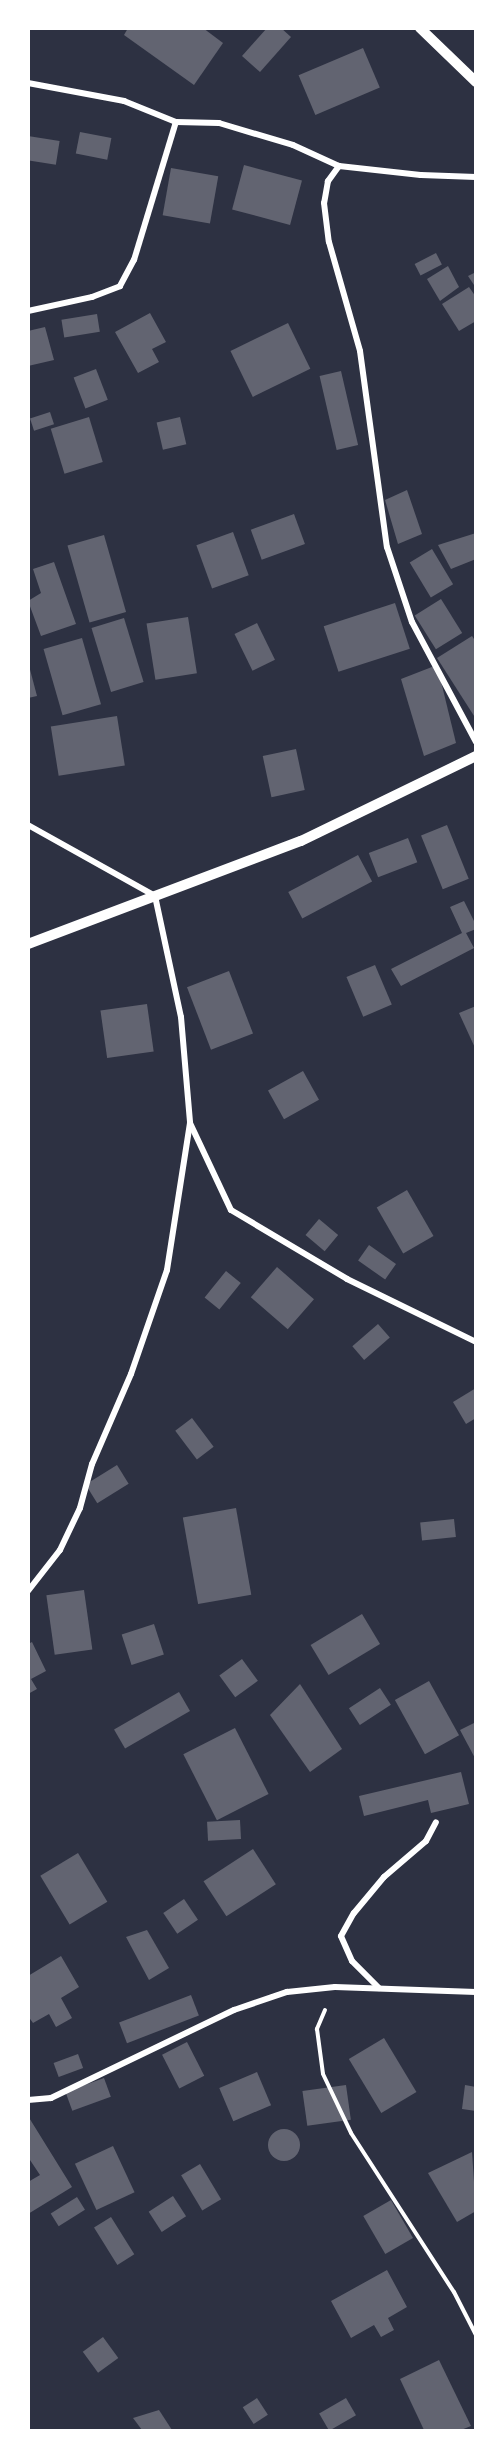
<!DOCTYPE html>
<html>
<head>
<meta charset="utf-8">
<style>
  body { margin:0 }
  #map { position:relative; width:504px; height:2459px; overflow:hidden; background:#2d3142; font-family:"Fira Sans",sans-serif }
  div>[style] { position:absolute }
  .building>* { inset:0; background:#626471; transform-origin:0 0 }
  .round { border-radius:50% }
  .path>* { height:4px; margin:-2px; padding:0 2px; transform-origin:2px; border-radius:2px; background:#fff }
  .minor>* { height:6px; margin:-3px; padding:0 3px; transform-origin:3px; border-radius:3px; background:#fff }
  .tertiary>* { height:10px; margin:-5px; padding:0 5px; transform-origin:5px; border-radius:5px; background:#fff }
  span { translate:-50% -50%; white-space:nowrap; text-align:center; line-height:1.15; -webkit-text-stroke:5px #fff; paint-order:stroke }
  .frame { position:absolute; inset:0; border:30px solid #fff; pointer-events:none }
</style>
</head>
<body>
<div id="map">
  <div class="building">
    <i style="clip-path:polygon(128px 28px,203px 28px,223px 43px,194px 85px,124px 35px)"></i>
    <i style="clip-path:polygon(267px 28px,281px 28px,291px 37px,260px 72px,242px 56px)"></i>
    <i style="left:363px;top:48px;width:43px;height:70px;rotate:67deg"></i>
    <i style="left:80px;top:132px;width:32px;height:22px;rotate:11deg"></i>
    <i style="left:28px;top:136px;width:32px;height:24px;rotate:9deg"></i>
    <i style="left:244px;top:165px;width:60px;height:46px;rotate:15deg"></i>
    <i style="left:171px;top:168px;width:48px;height:48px;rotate:10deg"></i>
    <i style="left:436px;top:253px;width:13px;height:24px;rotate:63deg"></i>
    <i style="clip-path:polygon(448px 266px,459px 287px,440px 301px,427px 279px)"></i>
    <i style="clip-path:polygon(476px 272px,476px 288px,468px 276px)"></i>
    <i style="clip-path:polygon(469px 287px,476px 297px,476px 321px,459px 331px,442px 304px)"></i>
    <i style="clip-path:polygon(150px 313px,166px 342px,152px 349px,159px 362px,138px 373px,115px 332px)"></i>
    <i style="left:97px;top:314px;width:18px;height:36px;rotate:81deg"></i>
    <i style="left:288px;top:323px;width:51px;height:64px;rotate:64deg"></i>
    <i style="clip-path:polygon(45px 327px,54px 360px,28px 366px,28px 331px)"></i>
    <i style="left:96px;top:369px;width:33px;height:24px;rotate:69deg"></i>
    <i style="left:341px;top:371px;width:76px;height:22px;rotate:77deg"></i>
    <i style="left:50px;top:412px;width:13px;height:21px;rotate:72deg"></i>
    <i style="left:89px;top:417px;width:47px;height:40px;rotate:73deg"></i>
    <i style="left:180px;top:417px;width:28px;height:24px;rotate:77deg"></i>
    <i style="clip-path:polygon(407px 490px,422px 534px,398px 544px,385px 500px)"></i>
    <i style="left:294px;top:514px;width:32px;height:46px;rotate:70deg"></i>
    <i style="left:233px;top:532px;width:46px;height:39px;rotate:70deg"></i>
    <i style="clip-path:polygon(476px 533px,476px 559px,451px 569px,438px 545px)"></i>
    <i style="left:104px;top:535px;width:80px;height:38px;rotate:74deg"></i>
    <i style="left:432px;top:549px;width:41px;height:26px;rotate:59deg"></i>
    <i style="clip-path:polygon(54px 562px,76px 624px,41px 636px,28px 601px,41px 593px,33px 569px)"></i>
    <i style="left:441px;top:599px;width:40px;height:31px;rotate:58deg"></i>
    <i style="left:395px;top:603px;width:48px;height:75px;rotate:72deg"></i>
    <i style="left:188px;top:617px;width:57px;height:42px;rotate:81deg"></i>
    <i style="left:124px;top:618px;width:67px;height:34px;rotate:73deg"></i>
    <i style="left:257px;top:623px;width:41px;height:25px;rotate:64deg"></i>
    <i style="clip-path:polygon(472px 636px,476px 642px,476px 719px,437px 658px)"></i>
    <i style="left:82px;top:638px;width:69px;height:40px;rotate:74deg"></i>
    <i style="clip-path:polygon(28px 662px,37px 696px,28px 698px)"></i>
    <i style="clip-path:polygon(437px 665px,456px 743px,424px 756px,401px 679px)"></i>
    <i style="left:117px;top:716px;width:50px;height:67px;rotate:81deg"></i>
    <i style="left:296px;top:749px;width:42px;height:34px;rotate:78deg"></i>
    <i style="left:447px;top:825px;width:58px;height:28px;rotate:68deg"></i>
    <i style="left:408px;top:838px;width:26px;height:42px;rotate:69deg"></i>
    <i style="left:358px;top:855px;width:30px;height:79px;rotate:62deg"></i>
    <i style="clip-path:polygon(464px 901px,476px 925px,476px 929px,466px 933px,474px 948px,401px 986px,391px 969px,462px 933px,450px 907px)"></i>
    <i style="left:375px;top:965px;width:43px;height:31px;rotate:67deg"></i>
    <i style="left:229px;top:971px;width:67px;height:45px;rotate:69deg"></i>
    <i style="left:147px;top:1004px;width:48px;height:47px;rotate:82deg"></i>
    <i style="clip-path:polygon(476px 1006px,476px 1050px,459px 1013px)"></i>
    <i style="left:303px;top:1071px;width:33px;height:40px;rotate:61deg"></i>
    <i style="left:407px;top:1190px;width:53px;height:35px;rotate:60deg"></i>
    <i style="left:319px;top:1219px;width:25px;height:21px;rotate:40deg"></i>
    <i style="left:369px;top:1245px;width:33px;height:19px;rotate:35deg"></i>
    <i style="left:277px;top:1267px;width:49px;height:40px;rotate:41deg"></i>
    <i style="left:226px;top:1271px;width:19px;height:34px;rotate:39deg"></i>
    <i style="left:378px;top:1324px;width:18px;height:34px;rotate:49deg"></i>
    <i style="clip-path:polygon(476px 1388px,476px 1418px,466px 1424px,453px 1402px)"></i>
    <i style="left:192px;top:1418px;width:36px;height:21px;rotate:53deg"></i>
    <i style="left:117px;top:1465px;width:22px;height:37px;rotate:58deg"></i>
    <i style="left:236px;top:1508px;width:88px;height:54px;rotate:80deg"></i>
    <i style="left:454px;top:1519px;width:18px;height:34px;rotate:84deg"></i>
    <i style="left:84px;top:1590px;width:60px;height:38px;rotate:82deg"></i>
    <i style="left:362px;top:1614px;width:35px;height:60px;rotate:59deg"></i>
    <i style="left:154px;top:1624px;width:32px;height:34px;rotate:72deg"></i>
    <i style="clip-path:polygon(32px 1642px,46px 1671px,31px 1679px,37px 1689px,28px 1694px,28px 1644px)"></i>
    <i style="left:242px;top:1659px;width:27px;height:28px;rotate:54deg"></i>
    <i style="left:429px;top:1681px;width:62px;height:39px;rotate:61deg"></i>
    <i style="clip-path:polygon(300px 1684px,342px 1749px,310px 1772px,270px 1715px)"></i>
    <i style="left:380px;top:1688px;width:20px;height:37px;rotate:57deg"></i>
    <i style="left:179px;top:1692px;width:22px;height:75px;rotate:60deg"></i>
    <i style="clip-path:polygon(476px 1722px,476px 1760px,460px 1730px)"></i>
    <i style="left:235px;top:1728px;width:74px;height:58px;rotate:63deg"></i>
    <i style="clip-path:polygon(461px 1772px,469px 1804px,431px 1813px,428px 1800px,364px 1816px,359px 1796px)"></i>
    <i style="left:240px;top:1820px;width:19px;height:33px;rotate:87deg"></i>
    <i style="left:253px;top:1849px;width:42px;height:59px;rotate:57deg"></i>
    <i style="left:78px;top:1853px;width:57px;height:44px;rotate:59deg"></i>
    <i style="left:184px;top:1899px;width:25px;height:25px;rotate:56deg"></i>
    <i style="clip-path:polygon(147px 1930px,169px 1968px,149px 1980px,126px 1937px)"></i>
    <i style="clip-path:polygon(61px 1956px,79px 1987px,61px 1998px,72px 2018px,56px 2027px,49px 2014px,33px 2023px,28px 2016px,28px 1976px)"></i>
    <i style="left:191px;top:1995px;width:22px;height:77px;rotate:69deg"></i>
    <i style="left:384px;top:2038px;width:63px;height:41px;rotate:59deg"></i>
    <i style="left:187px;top:2042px;width:38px;height:28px;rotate:63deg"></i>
    <i style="left:78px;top:2054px;width:15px;height:26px;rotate:70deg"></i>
    <i style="left:257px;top:2072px;width:36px;height:41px;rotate:67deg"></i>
    <i style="left:104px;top:2078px;width:20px;height:41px;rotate:70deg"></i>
    <i style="left:346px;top:2085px;width:35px;height:44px;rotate:82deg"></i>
    <i style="clip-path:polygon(465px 2085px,476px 2087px,476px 2111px,462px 2109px)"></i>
    <i style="clip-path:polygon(28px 2116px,72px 2187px,28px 2214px,28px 2182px,40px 2175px,28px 2157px)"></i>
    <i class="round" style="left:268px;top:2129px;width:32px;height:32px"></i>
    <i style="left:113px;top:2146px;width:51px;height:42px;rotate:65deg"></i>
    <i style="clip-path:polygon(472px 2152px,476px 2211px,457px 2222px,428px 2173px)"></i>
    <i style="left:200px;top:2164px;width:41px;height:22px;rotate:59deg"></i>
    <i style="left:173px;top:2196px;width:24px;height:29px;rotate:57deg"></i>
    <i style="left:77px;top:2197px;width:15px;height:31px;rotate:58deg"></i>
    <i style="left:391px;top:2200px;width:44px;height:32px;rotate:60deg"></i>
    <i style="left:111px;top:2217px;width:44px;height:20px;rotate:58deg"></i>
    <i style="clip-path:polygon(387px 2270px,407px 2307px,388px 2318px,394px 2330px,381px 2337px,374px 2325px,351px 2338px,331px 2301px)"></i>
    <i style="left:103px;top:2337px;width:26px;height:25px;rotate:54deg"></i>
    <i style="clip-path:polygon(439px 2360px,471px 2426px,461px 2430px,424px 2430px,400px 2379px)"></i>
    <i style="left:257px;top:2398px;width:20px;height:17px;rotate:57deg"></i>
    <i style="left:346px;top:2398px;width:20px;height:31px;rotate:60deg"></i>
    <i style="clip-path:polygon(159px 2410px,172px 2430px,142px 2430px,133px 2418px)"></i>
  </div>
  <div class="path">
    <i style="left:325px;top:2010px;width:21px;rotate:113deg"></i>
    <i style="left:317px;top:2029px;width:45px;rotate:82.4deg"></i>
    <i style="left:323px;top:2074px;width:65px;rotate:64.6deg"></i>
    <i style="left:351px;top:2133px;width:189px;rotate:57.1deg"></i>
    <i style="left:454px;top:2292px;width:48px;rotate:62.9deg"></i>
  </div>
  <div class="minor">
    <i style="left:28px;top:83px;width:98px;rotate:10.6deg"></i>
    <i style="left:124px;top:101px;width:56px;rotate:22deg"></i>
    <i style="left:176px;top:122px;width:43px;rotate:1.3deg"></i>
    <i style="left:219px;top:123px;width:77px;rotate:16.6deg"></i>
    <i style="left:293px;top:145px;width:51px;rotate:24.5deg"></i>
    <i style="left:339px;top:166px;width:82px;rotate:6.3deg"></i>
    <i style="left:421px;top:175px;width:55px;rotate:2.1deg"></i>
    <i style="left:339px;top:166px;width:19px;rotate:126deg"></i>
    <i style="left:328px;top:181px;width:22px;rotate:100deg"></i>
    <i style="left:324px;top:203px;width:39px;rotate:83deg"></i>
    <i style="left:329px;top:242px;width:113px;rotate:74.1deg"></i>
    <i style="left:360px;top:351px;width:198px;rotate:82.2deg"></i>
    <i style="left:387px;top:547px;width:79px;rotate:71.6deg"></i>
    <i style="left:412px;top:622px;width:136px;rotate:61.9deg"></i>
    <i style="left:28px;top:311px;width:66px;rotate:-12.3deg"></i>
    <i style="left:92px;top:297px;width:30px;rotate:-21deg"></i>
    <i style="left:120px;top:286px;width:30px;rotate:-62deg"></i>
    <i style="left:134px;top:260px;width:144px;rotate:-73.1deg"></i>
    <i style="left:28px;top:825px;width:145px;rotate:29.2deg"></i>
    <i style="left:155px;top:896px;width:124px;rotate:77.9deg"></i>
    <i style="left:181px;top:1017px;width:106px;rotate:85.1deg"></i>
    <i style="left:190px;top:1123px;width:149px;rotate:98.9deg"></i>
    <i style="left:167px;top:1270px;width:110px;rotate:109.1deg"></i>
    <i style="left:131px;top:1374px;width:98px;rotate:113.4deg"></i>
    <i style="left:92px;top:1464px;width:46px;rotate:105.3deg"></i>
    <i style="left:80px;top:1508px;width:47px;rotate:115.5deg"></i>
    <i style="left:60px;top:1550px;width:52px;rotate:128deg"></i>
    <i style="left:190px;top:1123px;width:96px;rotate:64.8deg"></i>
    <i style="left:231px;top:1210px;width:135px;rotate:30.7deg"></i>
    <i style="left:347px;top:1279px;width:144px;rotate:26deg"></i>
    <i style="left:379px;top:1988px;width:38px;rotate:-135deg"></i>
    <i style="left:352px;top:1961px;width:27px;rotate:-114deg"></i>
    <i style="left:341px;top:1936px;width:26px;rotate:-61deg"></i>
    <i style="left:354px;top:1913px;width:47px;rotate:-50.2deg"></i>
    <i style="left:384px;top:1877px;width:55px;rotate:-40.6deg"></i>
    <i style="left:426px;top:1841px;width:21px;rotate:-62deg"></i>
    <i style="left:28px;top:2100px;width:23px;rotate:-5deg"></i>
    <i style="left:51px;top:2098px;width:203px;rotate:-25.7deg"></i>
    <i style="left:234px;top:2010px;width:56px;rotate:-18.8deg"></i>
    <i style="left:287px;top:1992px;width:48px;rotate:-5.9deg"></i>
    <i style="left:335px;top:1987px;width:141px;rotate:2deg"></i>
  </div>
  <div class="tertiary">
    <i style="left:420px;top:28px;width:78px;rotate:44deg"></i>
    <i style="left:28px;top:944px;width:292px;rotate:-20.7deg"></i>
    <i style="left:301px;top:841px;width:195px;rotate:-25.9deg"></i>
  </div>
  <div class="frame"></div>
</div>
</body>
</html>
